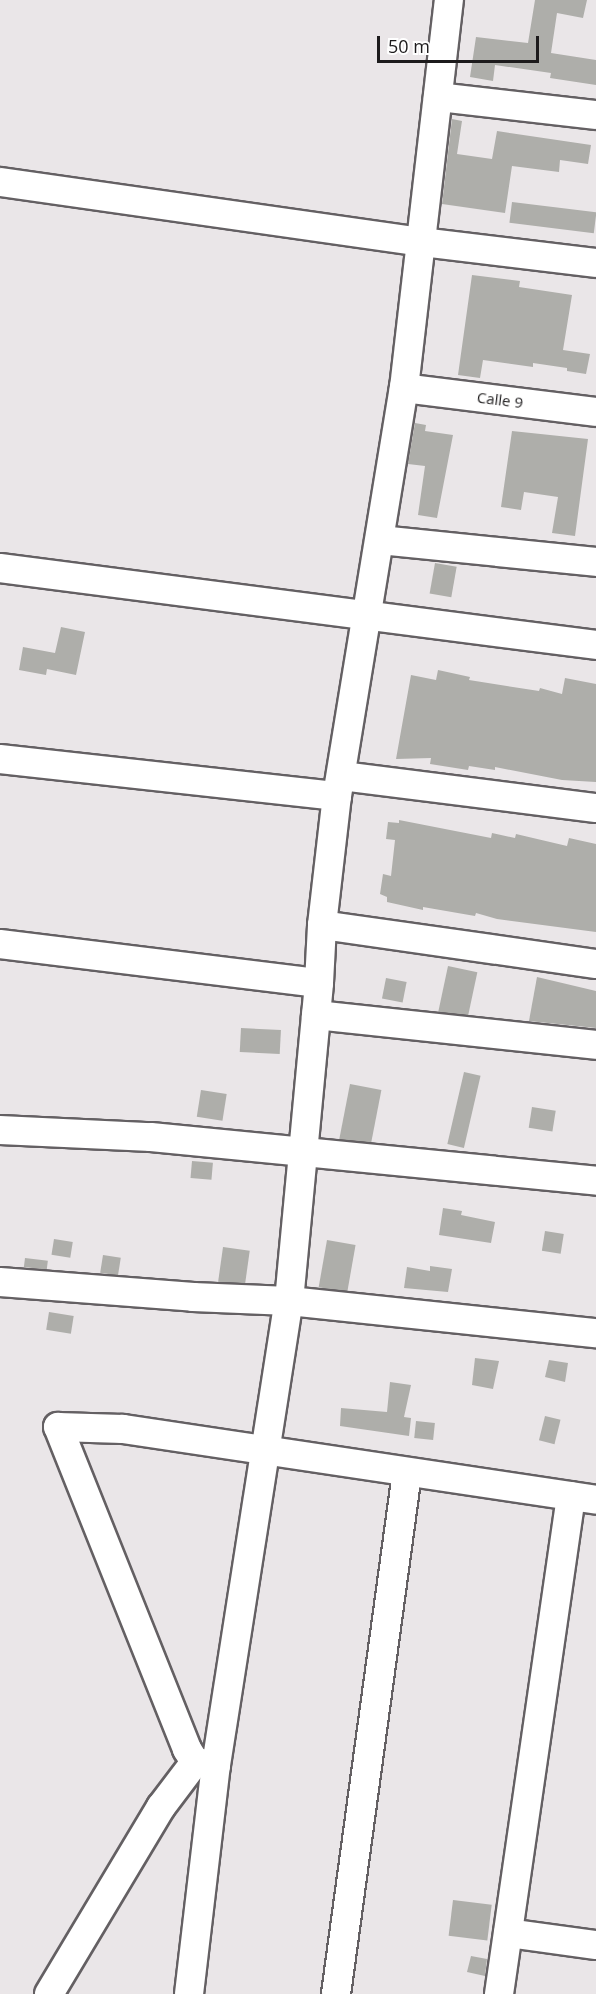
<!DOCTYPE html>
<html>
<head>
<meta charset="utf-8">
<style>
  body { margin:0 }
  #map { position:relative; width:596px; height:1994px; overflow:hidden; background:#eae6e8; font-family:"Open Sans",sans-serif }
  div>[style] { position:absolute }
  .building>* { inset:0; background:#aeaeaa; transform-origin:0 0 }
  .roads { filter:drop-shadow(2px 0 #646063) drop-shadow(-2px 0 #646063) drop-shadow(0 2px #646063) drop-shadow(0 -2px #646063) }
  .minor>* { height:28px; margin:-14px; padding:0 14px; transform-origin:14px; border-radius:14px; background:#fff }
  span { translate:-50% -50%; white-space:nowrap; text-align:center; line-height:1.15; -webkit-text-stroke:4.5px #fff; paint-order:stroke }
  .street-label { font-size:15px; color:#1d1b1c }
  .scale { position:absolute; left:377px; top:36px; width:162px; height:27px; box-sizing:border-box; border:3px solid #1d1b1c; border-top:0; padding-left:8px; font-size:18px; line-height:21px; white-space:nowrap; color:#1d1b1c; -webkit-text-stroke:4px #fff; paint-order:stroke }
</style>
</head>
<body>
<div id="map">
  <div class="building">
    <i style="clip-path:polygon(535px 0,587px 0,583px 18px,557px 13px,551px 53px,596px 60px,596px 85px,550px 78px,551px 73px,495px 65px,493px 81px,470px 77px,476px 37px,528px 43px)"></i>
    <i style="clip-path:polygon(452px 119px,462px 121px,457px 154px,492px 159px,497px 131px,591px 145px,588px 164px,560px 160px,559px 172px,512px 166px,505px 213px,442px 204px)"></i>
    <i style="left:512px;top:202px;width:85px;height:21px;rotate:7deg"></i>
    <i style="clip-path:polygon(472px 275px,520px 281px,519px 287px,572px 295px,563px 350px,590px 354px,586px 374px,567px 371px,567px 368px,533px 363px,533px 367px,483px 360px,480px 378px,458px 375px)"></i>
    <i style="clip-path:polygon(415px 423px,426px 425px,425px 431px,453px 435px,437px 518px,418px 515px,425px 466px,408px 464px)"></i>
    <i style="clip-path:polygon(512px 431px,588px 439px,575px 536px,552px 533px,558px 497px,524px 492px,521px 510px,501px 507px)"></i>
    <i style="left:435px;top:563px;width:22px;height:31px;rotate:10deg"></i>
    <i style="clip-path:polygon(61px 627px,85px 632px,76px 675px,47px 669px,46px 675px,19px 670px,23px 647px,55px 653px)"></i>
    <i style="clip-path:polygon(438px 670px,470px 677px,469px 680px,539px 691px,540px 688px,562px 694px,565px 678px,596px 684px,596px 782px,562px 780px,495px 767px,495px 770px,469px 766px,468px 770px,430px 764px,431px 758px,396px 759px,411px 675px,436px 680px)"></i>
    <i style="clip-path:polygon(399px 820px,491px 838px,492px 833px,515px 838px,516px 834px,567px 846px,569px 838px,596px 844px,596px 932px,497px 919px,476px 913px,475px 916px,423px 907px,423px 910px,387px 902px,387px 897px,380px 894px,383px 874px,391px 876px,395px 840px,386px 839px,388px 822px,399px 823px)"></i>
    <i style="left:448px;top:966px;width:30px;height:47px;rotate:12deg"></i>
    <i style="clip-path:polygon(537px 977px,596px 991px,596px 1028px,529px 1021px)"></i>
    <i style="left:386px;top:978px;width:21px;height:21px;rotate:11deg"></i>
    <i style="left:241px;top:1028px;width:40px;height:24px;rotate:3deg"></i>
    <i style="left:464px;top:1072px;width:17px;height:74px;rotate:13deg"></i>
    <i style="left:350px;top:1084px;width:32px;height:56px;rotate:11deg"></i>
    <i style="left:201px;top:1090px;width:26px;height:27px;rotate:9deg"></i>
    <i style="left:532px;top:1107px;width:24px;height:21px;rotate:9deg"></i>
    <i style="left:192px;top:1161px;width:21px;height:17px;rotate:5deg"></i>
    <i style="clip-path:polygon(443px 1208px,462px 1211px,461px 1215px,495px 1222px,491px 1243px,439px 1235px)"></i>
    <i style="left:545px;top:1231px;width:19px;height:20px;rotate:9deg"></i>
    <i style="left:54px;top:1239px;width:19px;height:16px;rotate:9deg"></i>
    <i style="left:327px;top:1240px;width:29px;height:48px;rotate:10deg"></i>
    <i style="left:223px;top:1247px;width:27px;height:35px;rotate:8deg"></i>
    <i style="left:103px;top:1255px;width:18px;height:18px;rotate:9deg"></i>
    <i style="left:25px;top:1258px;width:23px;height:9px;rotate:7deg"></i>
    <i style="clip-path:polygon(430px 1266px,452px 1269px,448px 1292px,404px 1288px,407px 1267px,430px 1271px)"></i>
    <i style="left:49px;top:1312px;width:25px;height:18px;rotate:9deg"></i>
    <i style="clip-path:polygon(475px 1358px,499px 1361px,493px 1389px,472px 1385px)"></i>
    <i style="clip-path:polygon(549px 1360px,568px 1363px,565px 1382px,545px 1377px)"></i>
    <i style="clip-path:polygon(390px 1382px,411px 1385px,404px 1417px,411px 1418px,409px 1436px,340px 1426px,341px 1408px,387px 1412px)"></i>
    <i style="left:545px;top:1416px;width:16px;height:25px;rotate:14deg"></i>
    <i style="left:416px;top:1421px;width:19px;height:17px;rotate:6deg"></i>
    <i style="left:453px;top:1900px;width:39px;height:36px;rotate:7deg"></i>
    <i style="clip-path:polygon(471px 1956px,487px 1959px,485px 1976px,467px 1972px)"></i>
  </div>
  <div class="roads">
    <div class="minor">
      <i style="left:438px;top:97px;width:159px;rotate:6.5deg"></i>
      <i style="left:0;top:182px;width:426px;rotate:8.1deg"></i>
      <i style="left:422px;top:242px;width:175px;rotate:6.9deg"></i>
      <i style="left:404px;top:388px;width:193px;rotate:7.1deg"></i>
      <i style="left:380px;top:540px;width:217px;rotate:5.8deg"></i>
      <i style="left:0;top:568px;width:601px;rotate:7.36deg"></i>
      <i style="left:0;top:759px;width:339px;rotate:6.3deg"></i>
      <i style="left:342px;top:776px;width:256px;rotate:7.2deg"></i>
      <i style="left:322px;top:925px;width:277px;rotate:8.1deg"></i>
      <i style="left:0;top:944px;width:321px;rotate:7deg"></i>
      <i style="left:316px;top:1015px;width:282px;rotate:6.1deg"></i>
      <i style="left:0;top:1130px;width:151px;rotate:2.7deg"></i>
      <i style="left:151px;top:1137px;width:447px;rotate:5.6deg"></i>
      <i style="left:0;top:1282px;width:194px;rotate:4.4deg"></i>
      <i style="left:193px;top:1297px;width:96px;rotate:2.4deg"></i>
      <i style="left:289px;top:1301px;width:309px;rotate:6deg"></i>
      <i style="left:216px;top:1765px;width:21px;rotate:-172deg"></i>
      <i style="left:195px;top:1762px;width:15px;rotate:-122deg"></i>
      <i style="left:187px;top:1749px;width:347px;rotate:-111.8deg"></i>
      <i style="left:58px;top:1427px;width:65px;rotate:1.8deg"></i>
      <i style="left:123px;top:1429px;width:478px;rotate:8.5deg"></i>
      <i style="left:508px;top:1933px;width:89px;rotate:7.8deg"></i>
      <i style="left:49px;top:1994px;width:218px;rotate:-59.1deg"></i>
      <i style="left:161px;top:1807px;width:56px;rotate:-52.9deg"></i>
      <i style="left:189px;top:1994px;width:231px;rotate:-83.3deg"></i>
      <i style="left:216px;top:1765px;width:470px;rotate:-81.1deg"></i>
      <i style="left:289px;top:1301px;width:319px;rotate:-84.6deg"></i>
      <i style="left:319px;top:983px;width:58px;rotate:-87deg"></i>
      <i style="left:322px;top:925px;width:130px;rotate:-83.4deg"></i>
      <i style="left:337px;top:796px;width:413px;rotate:-80.7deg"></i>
      <i style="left:404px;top:388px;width:391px;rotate:-83.4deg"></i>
      <i style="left:336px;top:1994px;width:526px;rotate:-82.24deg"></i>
      <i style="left:499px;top:1994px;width:503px;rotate:-81.77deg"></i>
    </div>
  </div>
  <div class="street-label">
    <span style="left:500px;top:400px;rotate:7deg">Calle 9</span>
  </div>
  <div class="scale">50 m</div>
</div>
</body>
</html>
